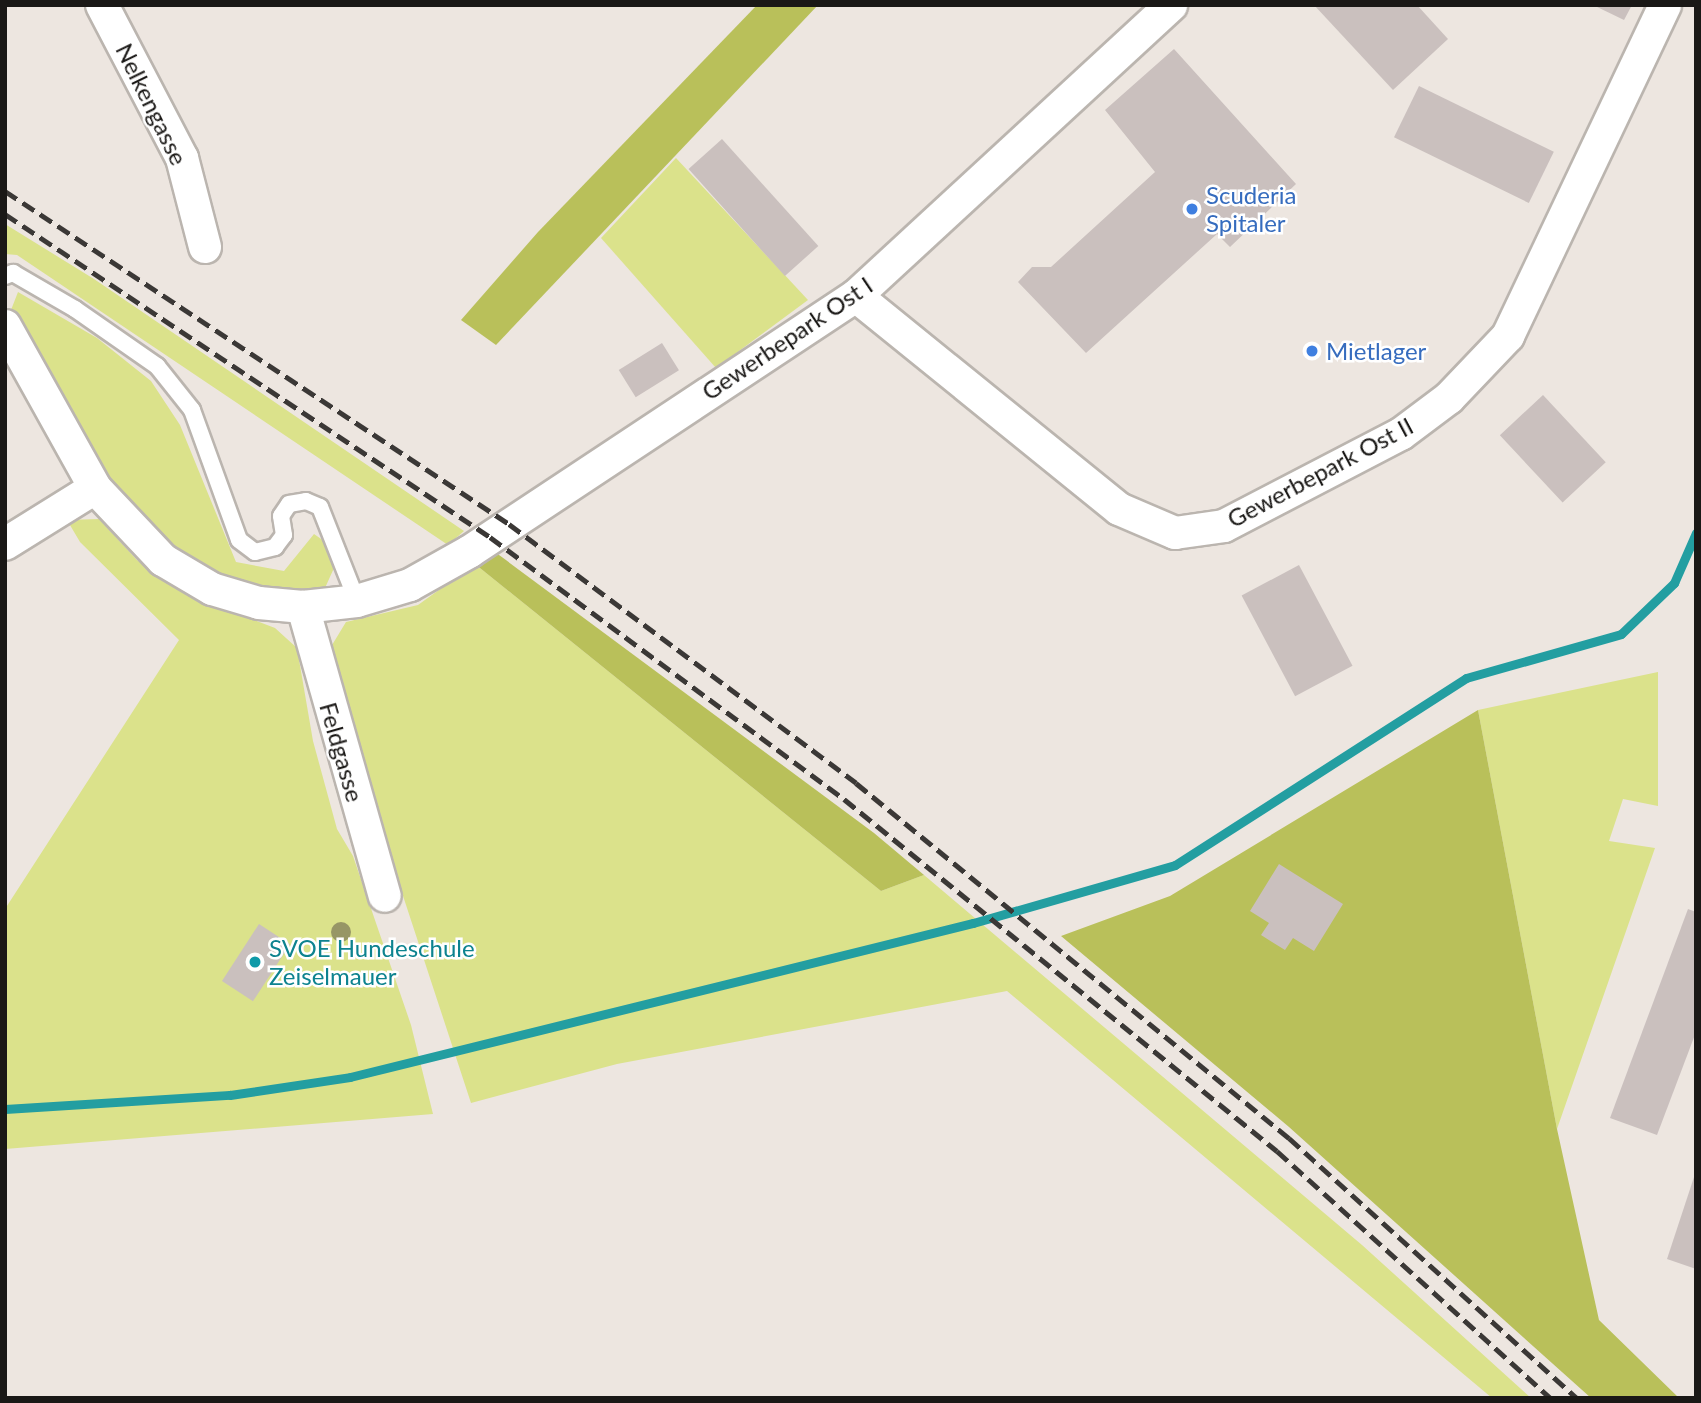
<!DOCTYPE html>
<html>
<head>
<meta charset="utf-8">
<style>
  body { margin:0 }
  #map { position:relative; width:1701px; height:1403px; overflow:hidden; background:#ede6e0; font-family:Lato,sans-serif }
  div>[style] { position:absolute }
  .green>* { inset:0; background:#dbe28b }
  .forest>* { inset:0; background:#b9c05a }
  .stream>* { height:9px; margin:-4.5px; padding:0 4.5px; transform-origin:4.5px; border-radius:4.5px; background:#239ea1 }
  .building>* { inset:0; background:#cac0be; transform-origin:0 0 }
  .roads { filter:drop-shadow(2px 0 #bbb5af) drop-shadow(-2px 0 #bbb5af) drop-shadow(0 2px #bbb5af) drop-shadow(0 -2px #bbb5af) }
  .lane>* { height:16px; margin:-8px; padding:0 8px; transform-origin:8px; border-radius:8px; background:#fff }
  .street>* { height:32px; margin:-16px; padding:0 16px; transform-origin:16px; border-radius:16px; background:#fff }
  .rail>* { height:5px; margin-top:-2.5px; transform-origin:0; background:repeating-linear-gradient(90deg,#3b3836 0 14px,transparent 0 21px) }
  .trees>* { width:20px; height:20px; margin:-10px; border-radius:50%; background:#979666 }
  .dots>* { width:19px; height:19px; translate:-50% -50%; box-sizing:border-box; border:4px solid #fff; border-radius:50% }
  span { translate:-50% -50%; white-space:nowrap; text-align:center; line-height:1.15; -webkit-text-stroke:5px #fff; paint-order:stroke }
  .street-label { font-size:24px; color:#1a1816 }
  .shop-label { font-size:24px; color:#366cbe }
  .left { translate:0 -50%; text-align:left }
  .culture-label { font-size:24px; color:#0d838f }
  .frame { position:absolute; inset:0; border:7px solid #1a1816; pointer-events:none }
</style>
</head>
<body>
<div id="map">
  <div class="green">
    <i style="clip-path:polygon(676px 158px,808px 300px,716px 368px,601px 238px)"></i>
    <i style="clip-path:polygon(5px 224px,94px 279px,464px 531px,448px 545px,17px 255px,5px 254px)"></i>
    <i style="clip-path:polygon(18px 292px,97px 338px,151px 381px,180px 425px,236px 562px,284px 571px,314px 534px,324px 541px,334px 568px,325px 588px,279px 592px,223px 577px,179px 555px,133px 515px,97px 465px,11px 310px)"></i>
    <i style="clip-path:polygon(99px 519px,137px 560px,193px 597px,275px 628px,297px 648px,313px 741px,337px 829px,353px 856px,411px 1025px,433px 1114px,5px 1149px,5px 909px,179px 640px,80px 542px,67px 520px)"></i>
    <i style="clip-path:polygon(475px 564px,881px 891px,924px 875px,1362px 1245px,1531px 1398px,1492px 1398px,1007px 991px,617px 1064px,471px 1103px,342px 710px,329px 650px,346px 622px,418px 605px)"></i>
    <i style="clip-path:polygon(1658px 672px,1658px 806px,1623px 799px,1609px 841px,1655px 848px,1557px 1129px,1478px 710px)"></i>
  </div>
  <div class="forest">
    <i style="clip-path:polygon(757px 5px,818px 5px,496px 345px,461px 320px,538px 232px)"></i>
    <i style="clip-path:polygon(495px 552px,874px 833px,924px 875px,881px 891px,475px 564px)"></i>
    <i style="clip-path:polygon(1478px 710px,1557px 1129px,1599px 1320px,1679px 1398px,1591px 1398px,1289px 1127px,1061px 936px,1170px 896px)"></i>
  </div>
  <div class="stream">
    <i style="left:5px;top:1109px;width:225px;rotate:-3.6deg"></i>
    <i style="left:230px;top:1095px;width:121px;rotate:-8.5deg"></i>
    <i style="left:350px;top:1077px;width:642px;rotate:-13.88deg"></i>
    <i style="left:973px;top:923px;width:210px;rotate:-16deg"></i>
    <i style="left:1175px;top:865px;width:346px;rotate:-32.7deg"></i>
    <i style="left:1466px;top:678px;width:161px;rotate:-15.8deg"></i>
    <i style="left:1621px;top:634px;width:74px;rotate:-43.9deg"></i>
    <i style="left:1674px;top:583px;width:55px;rotate:-66.3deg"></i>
  </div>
  <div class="building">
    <i style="clip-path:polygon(1314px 5px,1417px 5px,1448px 39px,1393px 90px)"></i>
    <i style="clip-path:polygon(1593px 5px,1632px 5px,1624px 20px)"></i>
    <i style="clip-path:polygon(1174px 49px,1296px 184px,1230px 247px,1217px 234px,1086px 353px,1018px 282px,1032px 267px,1051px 267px,1155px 172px,1105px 110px)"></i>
    <i style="left:1419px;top:86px;width:150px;height:57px;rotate:26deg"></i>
    <i style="left:722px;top:139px;width:144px;height:45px;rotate:48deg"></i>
    <i style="left:662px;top:343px;width:32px;height:51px;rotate:58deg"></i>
    <i style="left:1543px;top:395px;width:92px;height:59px;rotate:47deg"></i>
    <i style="left:1299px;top:565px;width:114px;height:65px;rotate:62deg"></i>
    <i style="clip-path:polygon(1279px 864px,1343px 904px,1314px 951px,1293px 938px,1285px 950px,1261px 935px,1269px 923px,1250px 911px)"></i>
    <i style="clip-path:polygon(1688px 909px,1696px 912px,1696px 1032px,1657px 1135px,1610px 1118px)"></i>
    <i style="left:259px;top:924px;width:37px;height:68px;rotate:33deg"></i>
    <i style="clip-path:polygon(1695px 1174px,1696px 1174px,1696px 1269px,1667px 1259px)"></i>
  </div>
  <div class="roads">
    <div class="lane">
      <i style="left:5px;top:276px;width:9px;rotate:-21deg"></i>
      <i style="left:13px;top:273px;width:72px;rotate:30.1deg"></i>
      <i style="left:75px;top:309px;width:100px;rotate:34.8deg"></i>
      <i style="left:157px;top:366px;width:56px;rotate:51.5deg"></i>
      <i style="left:192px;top:410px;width:138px;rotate:70.1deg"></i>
      <i style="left:239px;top:540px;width:20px;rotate:37deg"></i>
      <i style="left:255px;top:552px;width:21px;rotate:-14deg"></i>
      <i style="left:275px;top:547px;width:15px;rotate:-53deg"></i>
      <i style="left:284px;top:535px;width:19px;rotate:-99deg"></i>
      <i style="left:281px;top:516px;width:14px;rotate:-56deg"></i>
      <i style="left:289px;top:504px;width:17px;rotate:-10deg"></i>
      <i style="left:306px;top:501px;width:15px;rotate:23deg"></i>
      <i style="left:320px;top:507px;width:101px;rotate:68.5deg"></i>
    </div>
    <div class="street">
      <i style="left:102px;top:5px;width:173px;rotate:62.4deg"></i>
      <i style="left:182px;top:158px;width:92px;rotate:75.5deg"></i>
      <i style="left:856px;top:296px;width:338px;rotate:39deg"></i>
      <i style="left:1119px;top:509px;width:61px;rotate:23.2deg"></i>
      <i style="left:1175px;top:533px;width:49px;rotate:-8.1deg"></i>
      <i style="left:1224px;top:526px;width:199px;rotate:-27.5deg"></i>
      <i style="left:1401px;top:434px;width:60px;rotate:-36.9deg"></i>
      <i style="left:1449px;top:398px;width:86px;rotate:-46.4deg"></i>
      <i style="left:1508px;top:336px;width:366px;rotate:-64.6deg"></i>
      <i style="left:5px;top:326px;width:185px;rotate:60.9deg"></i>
      <i style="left:95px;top:488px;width:99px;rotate:46.6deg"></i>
      <i style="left:163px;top:560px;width:57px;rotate:30.6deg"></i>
      <i style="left:212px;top:589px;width:49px;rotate:16.6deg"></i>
      <i style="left:259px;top:603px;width:44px;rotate:5.2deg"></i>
      <i style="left:303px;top:607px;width:54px;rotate:-6.3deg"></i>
      <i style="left:357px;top:601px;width:55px;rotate:-16.8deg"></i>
      <i style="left:410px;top:585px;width:68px;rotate:-29.2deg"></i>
      <i style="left:469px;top:552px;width:464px;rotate:-33.5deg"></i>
      <i style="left:856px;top:296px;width:429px;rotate:-42.7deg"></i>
      <i style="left:5px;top:544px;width:106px;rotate:-31.9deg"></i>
      <i style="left:303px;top:607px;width:300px;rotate:74.2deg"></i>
    </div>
  </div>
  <div class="rail">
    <i style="left:5px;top:191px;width:604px;rotate:33.45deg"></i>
    <i style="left:509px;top:524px;width:433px;rotate:36.7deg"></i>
    <i style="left:856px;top:783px;width:560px;rotate:39.35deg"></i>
    <i style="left:1289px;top:1138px;width:388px;rotate:42.1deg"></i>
    <i style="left:5px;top:214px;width:583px;rotate:33.66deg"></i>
    <i style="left:490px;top:537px;width:440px;rotate:36.5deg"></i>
    <i style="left:844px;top:799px;width:558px;rotate:39.11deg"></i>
    <i style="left:1277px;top:1151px;width:368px;rotate:42.1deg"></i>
  </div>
  <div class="trees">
    <i style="left:341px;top:932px"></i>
  </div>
  <div class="dots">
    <i style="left:1192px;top:209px;background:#3f7fe0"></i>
    <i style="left:1312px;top:351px;background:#3f7fe0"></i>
    <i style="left:255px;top:962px;background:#0f9aa8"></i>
  </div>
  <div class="street-label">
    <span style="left:152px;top:104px;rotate:64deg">Nelkengasse</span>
    <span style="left:787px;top:338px;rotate:-34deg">Gewerbepark Ost I</span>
    <span style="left:1320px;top:472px;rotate:-28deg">Gewerbepark Ost II</span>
    <span style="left:342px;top:752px;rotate:74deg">Feldgasse</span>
  </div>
  <div class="shop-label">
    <span class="left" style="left:1206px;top:209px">Scuderia<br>Spitaler</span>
    <span class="left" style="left:1326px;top:351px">Mietlager</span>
  </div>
  <div class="culture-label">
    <span class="left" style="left:269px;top:962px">SVOE Hundeschule<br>Zeiselmauer</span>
  </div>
  <div class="frame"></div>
</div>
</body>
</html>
